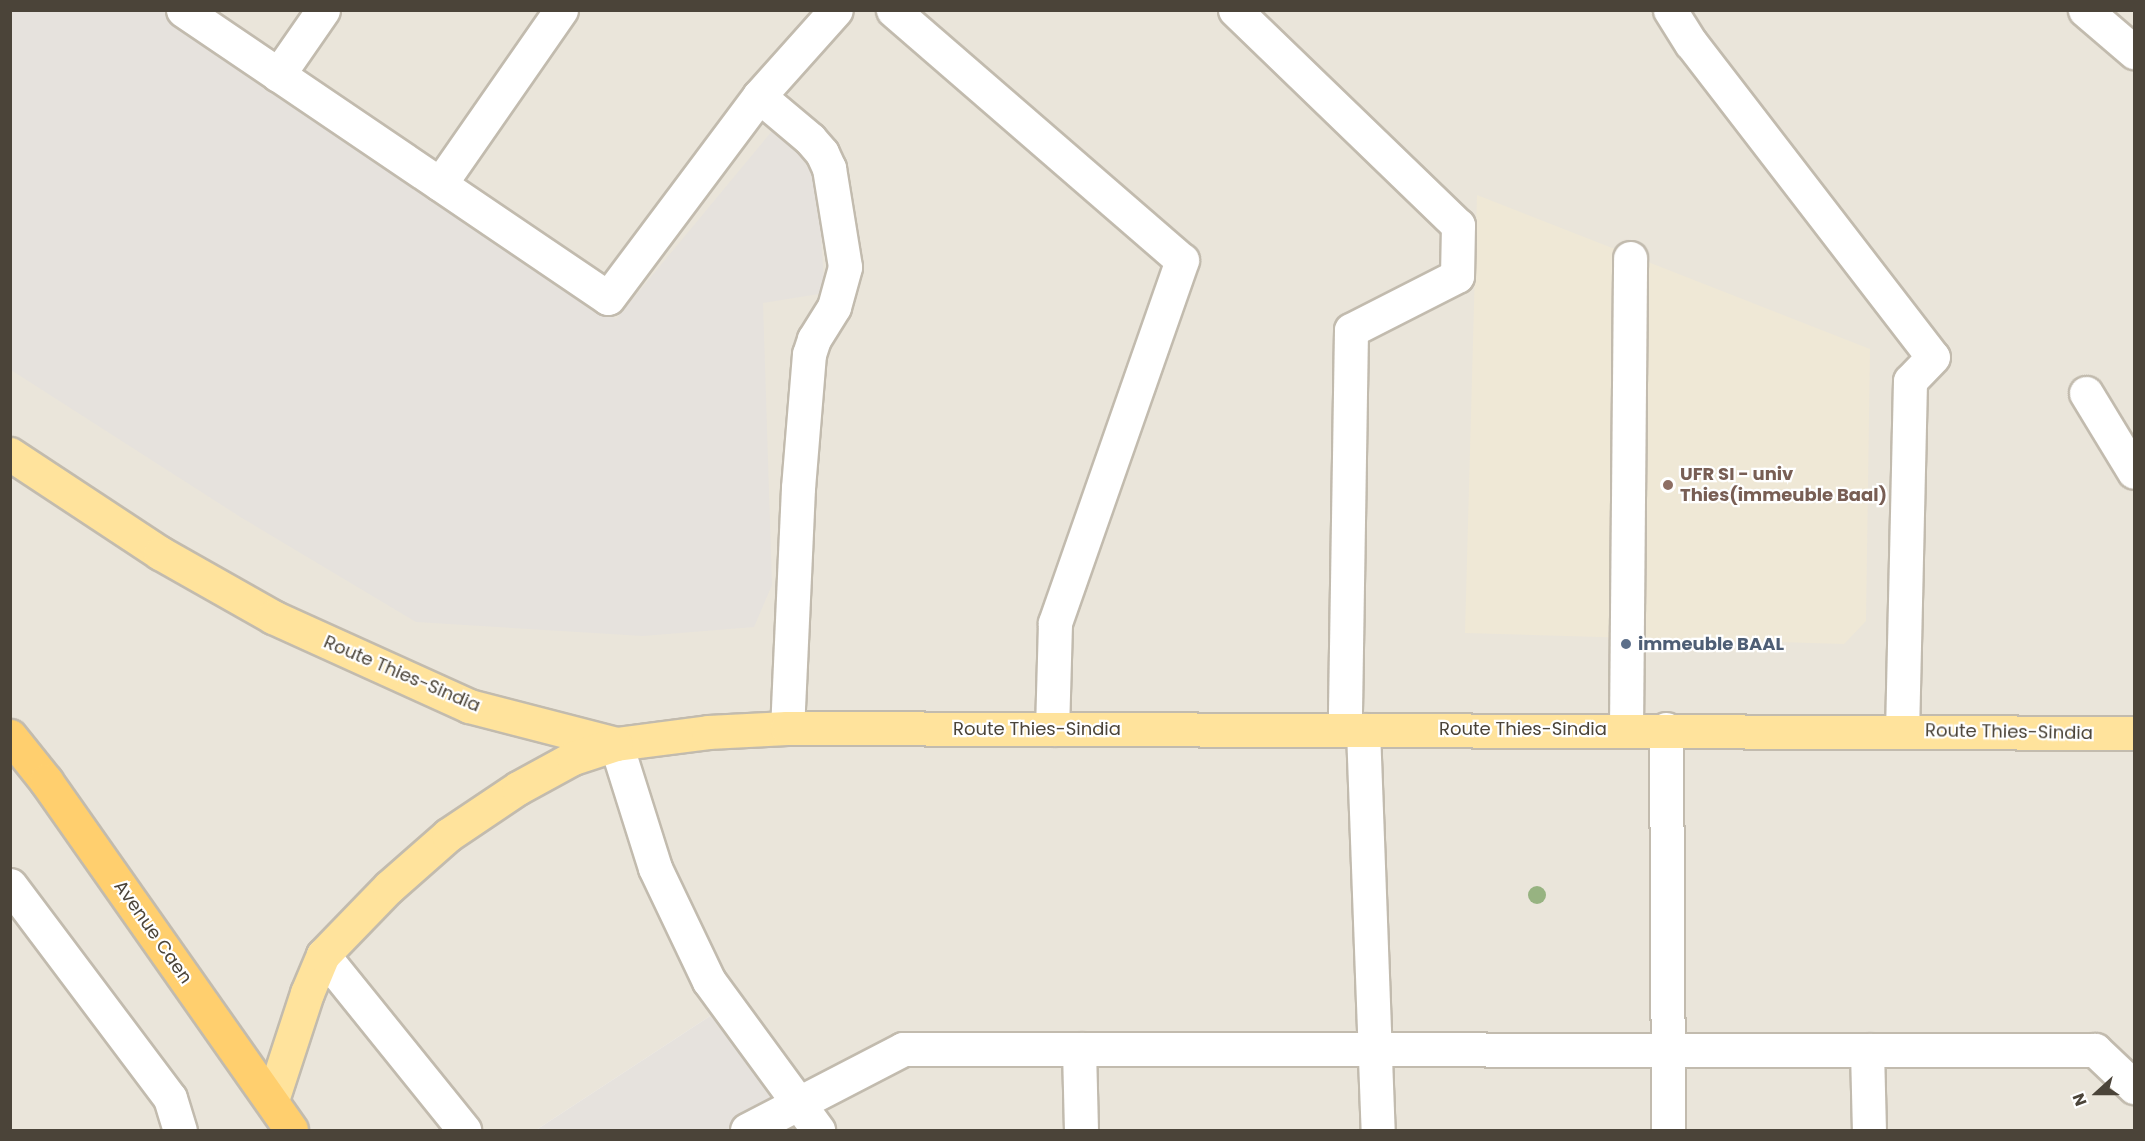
<!DOCTYPE html>
<html>
<head>
<meta charset="utf-8">
<style>
  body { margin:0 }
  #map { position:relative; width:2145px; height:1141px; overflow:hidden; background:#f6f3ec; font-family:Poppins,sans-serif }
  div>[style] { position:absolute }
  .residential>* { inset:0; background:#eae5da }
  .industrial>* { inset:0; background:#e6e2dd }
  .education>* { inset:0; background:#efe8d6 }
  .roads { filter:drop-shadow(2px 0 #c2bbae) drop-shadow(-2px 0 #c2bbae) drop-shadow(0 2px #c2bbae) drop-shadow(0 -2px #c2bbae) }
  .minor>* { height:33px; margin:-16.5px; padding:0 16.5px; transform-origin:16.5px; border-radius:16.5px; background:#fff }
  .major>* { height:33px; margin:-16.5px; padding:0 16.5px; transform-origin:16.5px; border-radius:16.5px; background:#ffe39c }
  .highway>* { height:33px; margin:-16.5px; padding:0 16.5px; transform-origin:16.5px; border-radius:16.5px; background:#ffcf6e }
  .trees>* { width:18px; height:18px; margin:-9px; border-radius:50%; background:#97b381 }
  .dots>* { width:16px; height:16px; translate:-50% -50%; box-sizing:border-box; border:3px solid #fff; border-radius:50% }
  span { translate:-50% -50%; white-space:nowrap; text-align:center; line-height:1.15; -webkit-text-stroke:4.5px #fff; paint-order:stroke }
  .education-label { font-size:18px; color:#785e54; font-weight:700 }
  .left { translate:0 -50%; text-align:left }
  .service-label { font-size:18px; color:#4e5e75; font-weight:700 }
  .street-label { font-size:18px; color:#4b4439 }
  .frame { position:absolute; inset:0; border:12px solid #4b4439; pointer-events:none }
  .north { position:absolute; left:2067px; top:1063px; width:60px; height:60px; -webkit-text-stroke:4px #fff; paint-order:stroke; rotate:249deg; font-size:16px; font-weight:700; line-height:24px; text-align:center; color:#4b4439 }
  .north::after { content:''; display:block; margin:auto; width:21px; height:27px; background:#4b4439; clip-path:polygon(50% 0,100% 100%,50% 72%,0 100%) }
</style>
</head>
<body>
<div id="map">
  <div class="residential">
    <i style="clip-path:polygon(10px 11px,2134px 11px,2134px 1130px,834px 1130px,736px 999px,536px 1130px,11px 1130px)"></i>
  </div>
  <div class="industrial">
    <i style="clip-path:polygon(10px 11px,163px 11px,616px 319px,772px 131px,815px 154px,825px 293px,763px 303px,772px 585px,754px 627px,643px 636px,416px 622px,242px 518px,11px 370px)"></i>
    <i style="clip-path:polygon(736px 999px,834px 1130px,536px 1130px)"></i>
  </div>
  <div class="education">
    <i style="clip-path:polygon(1477px 195px,1870px 349px,1866px 621px,1844px 644px,1465px 633px)"></i>
  </div>
  <div class="roads">
    <div class="minor">
      <i style="left:183px;top:10px;width:513px;rotate:34.12deg"></i>
      <i style="left:608px;top:298px;width:252px;rotate:-53.2deg"></i>
      <i style="left:759px;top:96px;width:115px;rotate:-48.2deg"></i>
      <i style="left:893px;top:10px;width:382px;rotate:40.9deg"></i>
      <i style="left:1182px;top:260px;width:385px;rotate:109.3deg"></i>
      <i style="left:1055px;top:623px;width:106px;rotate:91.6deg"></i>
      <i style="left:1235px;top:10px;width:310px;rotate:44deg"></i>
      <i style="left:1458px;top:225px;width:51px;rotate:91.1deg"></i>
      <i style="left:1457px;top:276px;width:119px;rotate:153deg"></i>
      <i style="left:1351px;top:330px;width:399px;rotate:90.9deg"></i>
      <i style="left:1670px;top:10px;width:39px;rotate:58deg"></i>
      <i style="left:1691px;top:43px;width:396px;rotate:52.4deg"></i>
      <i style="left:1933px;top:357px;width:33px;rotate:134deg"></i>
      <i style="left:1910px;top:381px;width:349px;rotate:91.3deg"></i>
      <i style="left:2085px;top:10px;width:65px;rotate:40.6deg"></i>
      <i style="left:278px;top:75px;width:79px;rotate:-55.3deg"></i>
      <i style="left:759px;top:96px;width:67px;rotate:40.1deg"></i>
      <i style="left:810px;top:139px;width:18px;rotate:49deg"></i>
      <i style="left:822px;top:153px;width:17px;rotate:65deg"></i>
      <i style="left:829px;top:168px;width:100px;rotate:80.8deg"></i>
      <i style="left:845px;top:267px;width:41px;rotate:105.4deg"></i>
      <i style="left:834px;top:307px;width:38px;rotate:122deg"></i>
      <i style="left:814px;top:339px;width:16px;rotate:108deg"></i>
      <i style="left:809px;top:354px;width:134px;rotate:94.7deg"></i>
      <i style="left:798px;top:488px;width:240px;rotate:92.6deg"></i>
      <i style="left:440px;top:184px;width:212px;rotate:-55.2deg"></i>
      <i style="left:2086px;top:393px;width:92px;rotate:58.7deg"></i>
      <i style="left:1626px;top:729px;width:471px;rotate:-89.5deg"></i>
      <i style="left:1666px;top:729px;width:401px;rotate:89.7deg"></i>
      <i style="left:1363px;top:730px;width:400px;rotate:87.9deg"></i>
      <i style="left:616px;top:744px;width:130px;rotate:72.5deg"></i>
      <i style="left:655px;top:868px;width:125px;rotate:64.5deg"></i>
      <i style="left:709px;top:981px;width:185px;rotate:53.8deg"></i>
      <i style="left:10px;top:885px;width:266px;rotate:53.1deg"></i>
      <i style="left:170px;top:1098px;width:34px;rotate:73deg"></i>
      <i style="left:323px;top:955px;width:225px;rotate:51.1deg"></i>
      <i style="left:1079px;top:1049px;width:81px;rotate:88.6deg"></i>
      <i style="left:1867px;top:1050px;width:80px;rotate:88.6deg"></i>
      <i style="left:747px;top:1130px;width:176px;rotate:-27.4deg"></i>
      <i style="left:903px;top:1049px;width:1192px;rotate:0.05deg"></i>
      <i style="left:2095px;top:1050px;width:54px;rotate:43.5deg"></i>
    </div>
    <div class="major">
      <i style="left:10px;top:454px;width:180px;rotate:33.4deg"></i>
      <i style="left:160px;top:553px;width:130px;rotate:29.5deg"></i>
      <i style="left:273px;top:617px;width:215px;rotate:24.4deg"></i>
      <i style="left:469px;top:706px;width:152px;rotate:14.5deg"></i>
      <i style="left:616px;top:744px;width:93px;rotate:-7.4deg"></i>
      <i style="left:708px;top:732px;width:79px;rotate:-2.9deg"></i>
      <i style="left:787px;top:728px;width:1347px;rotate:0.21deg"></i>
      <i style="left:272px;top:1100px;width:113px;rotate:-71.9deg"></i>
      <i style="left:307px;top:993px;width:41px;rotate:-67.2deg"></i>
      <i style="left:323px;top:955px;width:95px;rotate:-45.9deg"></i>
      <i style="left:389px;top:887px;width:79px;rotate:-41.4deg"></i>
      <i style="left:448px;top:835px;width:84px;rotate:-33.9deg"></i>
      <i style="left:518px;top:788px;width:63px;rotate:-28.6deg"></i>
      <i style="left:573px;top:758px;width:45px;rotate:-18deg"></i>
    </div>
    <div class="highway">
      <i style="left:10px;top:736px;width:58px;rotate:51.3deg"></i>
      <i style="left:46px;top:781px;width:426px;rotate:54.9deg"></i>
    </div>
  </div>
  <div class="trees">
    <i style="left:1537px;top:895px"></i>
  </div>
  <div class="dots">
    <i style="left:1668px;top:485px;background:#8d6e63"></i>
    <i style="left:1626px;top:644px;background:#5c6f8a"></i>
  </div>
  <div class="education-label">
    <span class="left" style="left:1680px;top:485px">UFR SI - univ<br>Thies(immeuble Baal)</span>
  </div>
  <div class="service-label">
    <span class="left" style="left:1638px;top:644px">immeuble BAAL</span>
  </div>
  <div class="street-label">
    <span style="left:402px;top:674px;rotate:23deg">Route Thies-Sindia</span>
    <span style="left:1037px;top:729px">Route Thies-Sindia</span>
    <span style="left:1523px;top:729px">Route Thies-Sindia</span>
    <span style="left:2009px;top:732px;rotate:1deg">Route Thies-Sindia</span>
    <span style="left:153px;top:932px;rotate:55deg">Avenue Caen</span>
  </div>
  <div class="frame"></div>
  <div class="north">N</div>
</div>
</body>
</html>
